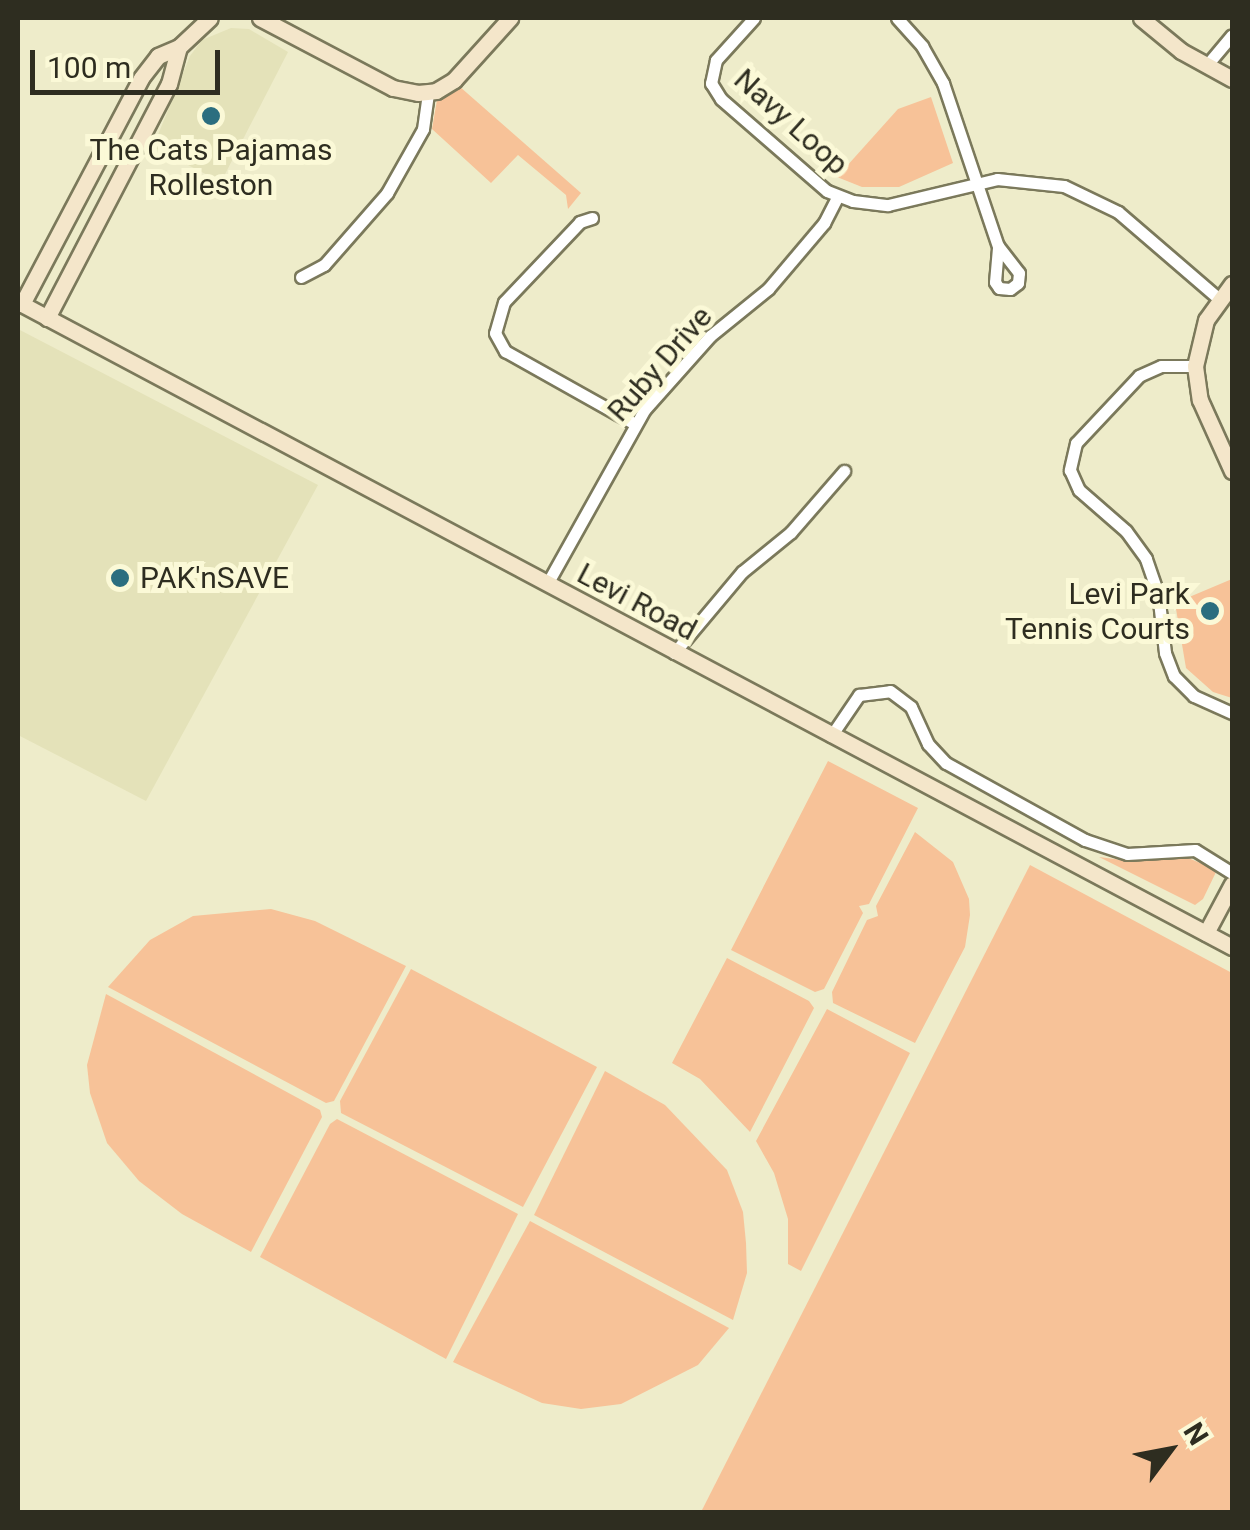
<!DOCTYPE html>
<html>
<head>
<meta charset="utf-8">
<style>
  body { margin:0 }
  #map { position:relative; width:1250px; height:1530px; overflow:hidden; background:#eeecca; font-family:Roboto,sans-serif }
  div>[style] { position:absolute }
  .built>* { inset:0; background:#e4e2b9 }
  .green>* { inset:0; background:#f7c298 }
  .roads { filter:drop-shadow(2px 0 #7b795b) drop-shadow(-2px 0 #7b795b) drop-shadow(0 2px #7b795b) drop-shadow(0 -2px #7b795b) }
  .street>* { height:11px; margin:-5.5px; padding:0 5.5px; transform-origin:5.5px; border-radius:5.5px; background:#fff }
  .secondary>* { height:15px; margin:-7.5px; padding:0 7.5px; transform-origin:7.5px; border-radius:7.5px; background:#f4e6ca }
  .dots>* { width:28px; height:28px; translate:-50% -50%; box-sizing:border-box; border:5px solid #fbf9d7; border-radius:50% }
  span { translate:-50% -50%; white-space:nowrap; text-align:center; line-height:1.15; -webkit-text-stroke:10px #fbf9d7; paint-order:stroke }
  .street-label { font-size:30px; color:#2e2d20 }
  .poi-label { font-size:30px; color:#2e2d20 }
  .left { translate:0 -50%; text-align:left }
  .right { translate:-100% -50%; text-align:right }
  .frame { position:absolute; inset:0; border:20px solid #2e2d20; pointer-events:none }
  .north { position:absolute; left:1120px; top:1400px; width:100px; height:100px; -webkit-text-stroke:8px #fbf9d7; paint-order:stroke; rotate:58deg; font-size:28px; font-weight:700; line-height:40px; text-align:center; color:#2e2d20 }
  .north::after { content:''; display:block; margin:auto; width:35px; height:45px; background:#2e2d20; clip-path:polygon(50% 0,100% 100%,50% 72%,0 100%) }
  .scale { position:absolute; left:30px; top:50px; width:190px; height:45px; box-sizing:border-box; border:5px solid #2e2d20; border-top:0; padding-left:12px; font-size:30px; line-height:35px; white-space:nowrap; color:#2e2d20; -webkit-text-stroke:8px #fbf9d7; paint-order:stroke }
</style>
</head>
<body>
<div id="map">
  <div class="built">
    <i style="clip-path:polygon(231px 28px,249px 29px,288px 52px,221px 182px,153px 147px,190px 56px,202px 40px)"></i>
    <i style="clip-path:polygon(18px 329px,318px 485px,146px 801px,18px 735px)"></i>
  </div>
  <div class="green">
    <i style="clip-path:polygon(459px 86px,581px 193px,568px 209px,566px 195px,518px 155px,491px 183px,432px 129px,437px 100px)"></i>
    <i style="clip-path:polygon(931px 97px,953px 163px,899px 187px,862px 187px,837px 177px,898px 109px)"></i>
    <i style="clip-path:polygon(1232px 579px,1232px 698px,1213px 692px,1186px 668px,1175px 603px)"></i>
    <i style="clip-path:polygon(828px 761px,918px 808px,869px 904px,859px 906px,863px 913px,824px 989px,815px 992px,731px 950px)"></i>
    <i style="clip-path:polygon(915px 832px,953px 862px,969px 899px,970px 915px,965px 947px,915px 1043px,833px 1003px,832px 992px,867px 920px,878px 916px,876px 906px)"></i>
    <i style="clip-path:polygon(1181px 855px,1217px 870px,1203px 899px,1195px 905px,1099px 857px,1130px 861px)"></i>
    <i style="clip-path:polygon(1030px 865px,1232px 973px,1232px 1512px,701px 1512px)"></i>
    <i style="clip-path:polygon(271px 909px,315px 921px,406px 966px,334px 1101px,326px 1103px,108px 987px,150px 940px,193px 916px)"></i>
    <i style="clip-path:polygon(727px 958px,809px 1001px,814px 1008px,750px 1132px,700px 1079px,672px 1063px)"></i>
    <i style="clip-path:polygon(411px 969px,597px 1067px,523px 1207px,341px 1113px,340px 1101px)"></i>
    <i style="clip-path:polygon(106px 994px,320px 1110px,322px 1117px,251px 1252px,182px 1214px,139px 1181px,107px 1143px,90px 1093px,87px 1065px)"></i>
    <i style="clip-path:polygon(827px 1009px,910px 1053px,801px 1271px,788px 1264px,788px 1219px,774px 1173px,756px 1141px)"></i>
    <i style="clip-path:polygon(605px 1071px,665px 1105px,727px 1170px,743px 1212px,746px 1243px,747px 1273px,733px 1320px,534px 1215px)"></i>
    <i style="clip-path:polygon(337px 1119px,518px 1214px,446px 1359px,260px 1257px,330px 1124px)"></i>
    <i style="clip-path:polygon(530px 1221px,729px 1328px,698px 1365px,621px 1404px,581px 1409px,542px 1403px,453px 1362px)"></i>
  </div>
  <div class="roads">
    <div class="street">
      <i style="left:754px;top:18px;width:57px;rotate:132.1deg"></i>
      <i style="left:716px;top:60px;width:24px;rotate:102deg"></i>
      <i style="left:711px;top:83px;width:19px;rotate:58deg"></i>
      <i style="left:721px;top:99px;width:140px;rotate:41deg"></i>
      <i style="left:827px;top:191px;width:28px;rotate:21deg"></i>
      <i style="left:853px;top:201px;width:35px;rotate:7deg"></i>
      <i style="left:888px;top:205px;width:112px;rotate:-13.4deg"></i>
      <i style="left:997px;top:179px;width:67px;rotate:6deg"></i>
      <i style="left:1064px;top:186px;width:60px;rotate:25.7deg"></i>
      <i style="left:1118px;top:212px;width:133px;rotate:40.7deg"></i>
      <i style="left:897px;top:18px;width:38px;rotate:48deg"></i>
      <i style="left:922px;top:46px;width:43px;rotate:60.4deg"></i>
      <i style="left:943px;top:83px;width:172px;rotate:71.4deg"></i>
      <i style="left:998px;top:246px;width:34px;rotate:52deg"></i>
      <i style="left:1019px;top:273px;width:10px;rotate:96deg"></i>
      <i style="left:1018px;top:283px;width:10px;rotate:143deg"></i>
      <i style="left:1010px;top:289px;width:11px;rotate:-175deg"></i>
      <i style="left:999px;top:288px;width:7px;rotate:-124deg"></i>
      <i style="left:995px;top:282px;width:36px;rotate:-85deg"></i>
      <i style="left:1206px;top:66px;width:40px;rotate:-50deg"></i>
      <i style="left:592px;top:218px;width:13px;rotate:162deg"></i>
      <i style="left:580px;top:222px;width:110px;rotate:133.5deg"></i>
      <i style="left:504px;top:302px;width:32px;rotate:106deg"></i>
      <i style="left:495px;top:333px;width:21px;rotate:61deg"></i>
      <i style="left:505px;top:351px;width:149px;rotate:29.3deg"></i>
      <i style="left:301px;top:277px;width:26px;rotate:-28deg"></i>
      <i style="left:324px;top:265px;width:96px;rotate:-48.8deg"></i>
      <i style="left:387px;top:193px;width:73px;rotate:-60.6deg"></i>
      <i style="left:423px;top:129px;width:37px;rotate:-82deg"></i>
      <i style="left:1195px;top:366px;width:34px;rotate:180deg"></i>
      <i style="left:1161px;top:366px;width:24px;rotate:156deg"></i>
      <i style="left:1139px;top:376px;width:92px;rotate:133.2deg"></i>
      <i style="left:1076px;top:443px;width:28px;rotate:103deg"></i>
      <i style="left:1070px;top:470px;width:22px;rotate:66deg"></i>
      <i style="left:1079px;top:490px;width:62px;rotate:41.1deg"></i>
      <i style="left:1126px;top:531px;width:34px;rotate:54deg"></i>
      <i style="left:1146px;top:559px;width:36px;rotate:71deg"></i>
      <i style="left:1158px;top:593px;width:60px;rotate:83.3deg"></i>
      <i style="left:1165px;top:653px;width:25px;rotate:69deg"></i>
      <i style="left:1174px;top:676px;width:28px;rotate:45deg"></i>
      <i style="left:1194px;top:696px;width:42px;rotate:24.1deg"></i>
      <i style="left:547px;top:584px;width:201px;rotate:-60.8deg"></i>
      <i style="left:645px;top:409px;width:98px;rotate:-48.3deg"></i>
      <i style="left:710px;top:336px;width:75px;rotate:-39deg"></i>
      <i style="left:768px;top:289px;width:87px;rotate:-49.7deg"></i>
      <i style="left:824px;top:223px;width:29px;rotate:-63deg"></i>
      <i style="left:674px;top:653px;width:106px;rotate:-50deg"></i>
      <i style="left:742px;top:572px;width:63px;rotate:-39.2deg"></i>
      <i style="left:791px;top:532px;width:81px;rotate:-49deg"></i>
      <i style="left:831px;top:736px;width:50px;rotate:-55.7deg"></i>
      <i style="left:859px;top:695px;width:31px;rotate:-7deg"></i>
      <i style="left:890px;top:691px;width:26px;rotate:37deg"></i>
      <i style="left:911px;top:707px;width:41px;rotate:65.3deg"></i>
      <i style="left:928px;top:744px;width:26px;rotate:47deg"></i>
      <i style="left:946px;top:763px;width:159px;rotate:29deg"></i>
      <i style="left:1085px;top:840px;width:44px;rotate:18.4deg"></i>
      <i style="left:1127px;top:854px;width:68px;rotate:-3.4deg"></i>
      <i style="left:1195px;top:850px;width:44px;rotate:31.9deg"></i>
    </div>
    <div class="secondary">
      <i style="left:260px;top:18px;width:150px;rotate:27.8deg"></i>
      <i style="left:393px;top:88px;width:25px;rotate:11deg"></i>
      <i style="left:418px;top:93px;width:18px;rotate:-6deg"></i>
      <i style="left:436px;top:91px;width:21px;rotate:-31deg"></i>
      <i style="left:454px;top:80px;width:84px;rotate:-47.9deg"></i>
      <i style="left:1141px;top:18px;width:52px;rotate:39.5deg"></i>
      <i style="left:1181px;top:51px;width:58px;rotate:28.8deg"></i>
      <i style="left:1232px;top:284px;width:44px;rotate:125.8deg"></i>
      <i style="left:1206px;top:320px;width:47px;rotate:103.4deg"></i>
      <i style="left:1195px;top:366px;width:34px;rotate:82deg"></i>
      <i style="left:1200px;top:400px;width:78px;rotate:65.7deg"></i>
      <i style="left:18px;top:302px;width:1375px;rotate:27.98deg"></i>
      <i style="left:22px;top:304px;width:255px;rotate:-62.2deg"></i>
      <i style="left:141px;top:78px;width:28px;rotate:-52deg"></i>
      <i style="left:158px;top:56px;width:23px;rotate:-23deg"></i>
      <i style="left:179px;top:47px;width:42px;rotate:-43.1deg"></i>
      <i style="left:47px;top:318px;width:264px;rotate:-62.5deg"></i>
      <i style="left:169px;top:84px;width:38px;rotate:-75deg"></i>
      <i style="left:1206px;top:933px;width:55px;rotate:-62deg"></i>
    </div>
  </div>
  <div class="dots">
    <i style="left:211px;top:116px;background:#2b6e7f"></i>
    <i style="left:120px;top:578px;background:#2b6e7f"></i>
    <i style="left:1210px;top:611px;background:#2b6e7f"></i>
  </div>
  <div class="street-label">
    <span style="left:791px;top:122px;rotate:42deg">Navy Loop</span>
    <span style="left:660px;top:364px;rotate:-49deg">Ruby Drive</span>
    <span style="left:637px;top:602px;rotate:28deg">Levi Road</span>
  </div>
  <div class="poi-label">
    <span style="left:211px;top:167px">The Cats Pajamas<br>Rolleston</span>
    <span class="left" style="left:140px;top:578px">PAK'nSAVE</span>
    <span class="right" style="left:1190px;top:611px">Levi Park<br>Tennis Courts</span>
  </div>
  <div class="frame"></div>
  <div class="north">N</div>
  <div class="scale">100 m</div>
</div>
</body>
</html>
